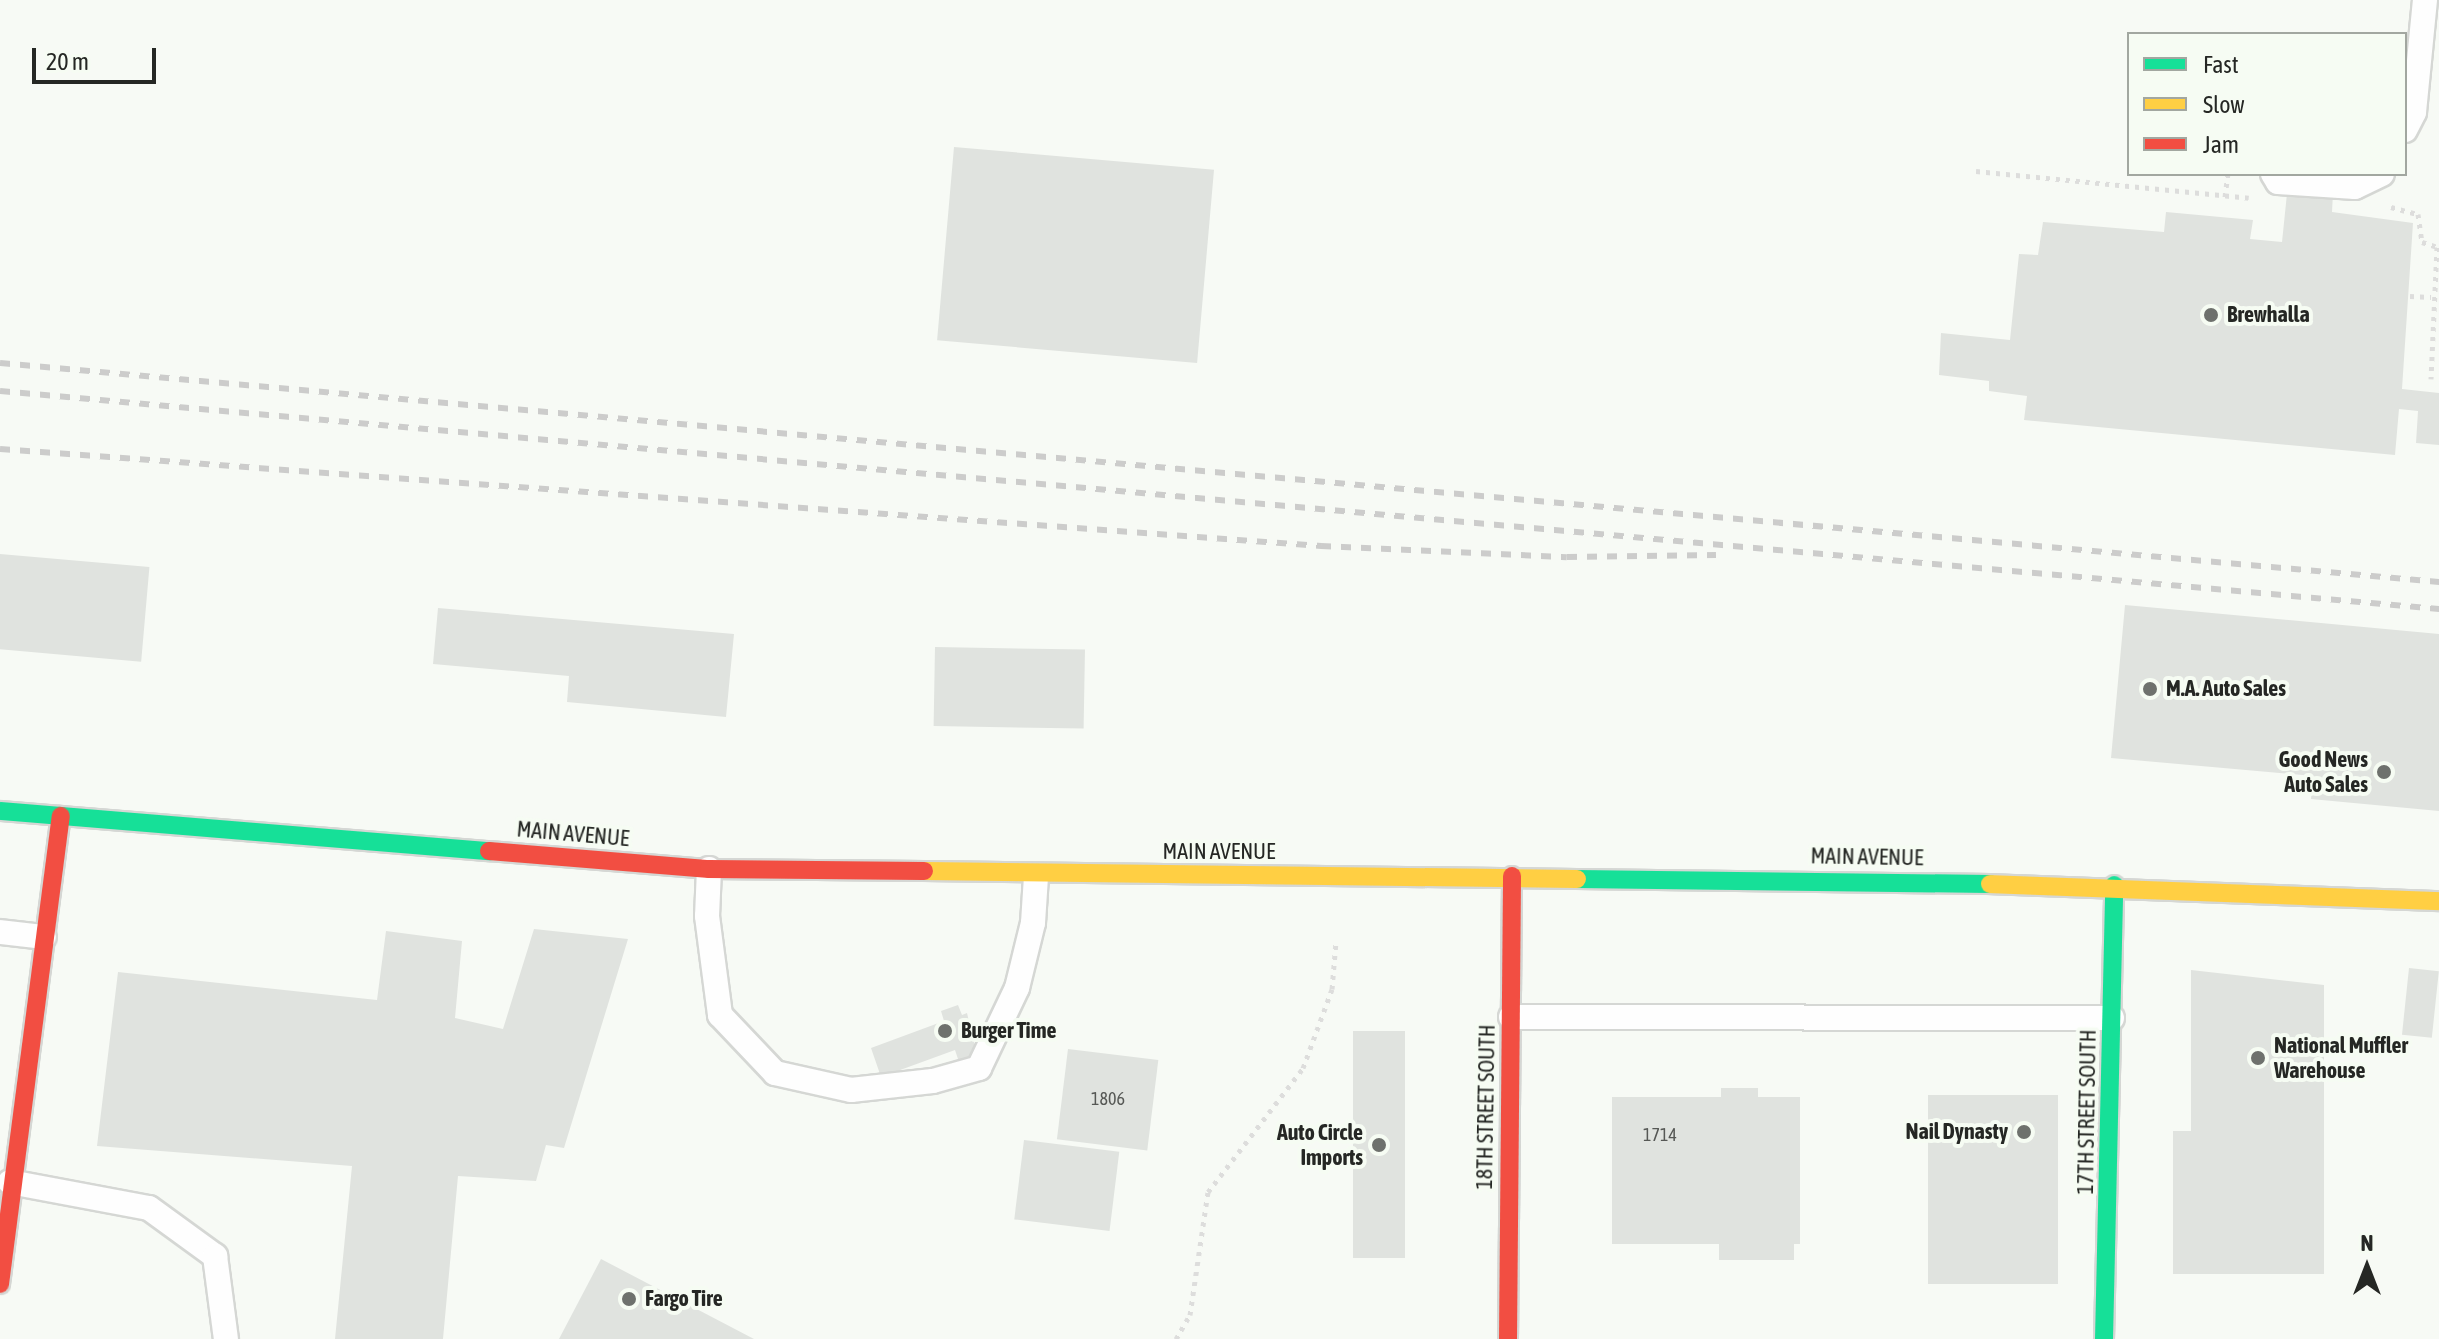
<!DOCTYPE html>
<html>
<head>
<meta charset="utf-8">
<style>
  body { margin:0 }
  #map { position:relative; width:2439px; height:1339px; overflow:hidden; background:#f7faf5; font-family:"Asap Condensed",sans-serif }
  div>[style] { position:absolute }
  .building>* { inset:0; background:#e0e3df; transform-origin:0 0 }
  .path>* { height:5px; margin-top:-2.5px; transform-origin:0; background:repeating-linear-gradient(90deg,#dddddc 0 4px,transparent 0 10px) }
  .roads { filter:drop-shadow(2px 0 #d5d7d4) drop-shadow(-2px 0 #d5d7d4) drop-shadow(0 2px #d5d7d4) drop-shadow(0 -2px #d5d7d4) }
  .lane>* { height:24px; margin:-12px; padding:0 12px; transform-origin:12px; border-radius:12px; background:#fefefe }
  .fast>* { height:18px; margin:-9px; padding:0 9px; transform-origin:9px; border-radius:9px; background:#16e098 }
  .slow>* { height:18px; margin:-9px; padding:0 9px; transform-origin:9px; border-radius:9px; background:#ffcf43 }
  .jam>* { height:18px; margin:-9px; padding:0 9px; transform-origin:9px; border-radius:9px; background:#f24e42 }
  .rail>* { height:6px; margin-top:-3px; transform-origin:0; background:repeating-linear-gradient(90deg,#cccccb 0 10px,transparent 0 20px) }
  .dots>* { width:22px; height:22px; translate:-50% -50%; box-sizing:border-box; border:4px solid #f6fcf3; border-radius:50% }
  span { translate:-50% -50%; white-space:nowrap; text-align:center; line-height:1.15; -webkit-text-stroke:8px #f6fcf3; paint-order:stroke }
  .number-label { font-size:18px; color:#565855 }
  .number-label span { -webkit-text-stroke-width:0 }
  .poi-label { font-size:22px; color:#252724; font-weight:700 }
  .left { translate:0 -50%; text-align:left }
  .right { translate:-100% -50%; text-align:right }
  .street-label { font-size:22px; color:#252724 }
  .legend { position:absolute; left:2127px; top:32px; width:280px; height:144px; box-sizing:border-box; background:#f6fcf3; border:2px solid #a2a7a0; margin:0; padding:10px 14px; list-style:none; font-size:24px; color:#252724 }
  .legend li { display:flex; align-items:center; gap:16px; height:40px }
  .legend b { width:40px; border:2px solid #a2a7a0 }
  .north { position:absolute; left:2327px; top:1227px; width:80px; height:80px; -webkit-text-stroke:6px #f6fcf3; paint-order:stroke; rotate:0deg; font-size:22px; font-weight:700; line-height:32px; text-align:center; color:#252724 }
  .north::after { content:''; display:block; margin:auto; width:28px; height:36px; background:#252724; clip-path:polygon(50% 0,100% 100%,50% 72%,0 100%) }
  .scale { position:absolute; left:32px; top:48px; width:124px; height:36px; box-sizing:border-box; border:4px solid #252724; border-top:0; padding-left:10px; font-size:24px; line-height:28px; white-space:nowrap; color:#252724; -webkit-text-stroke:6px #f6fcf3; paint-order:stroke }
</style>
</head>
<body>
<div id="map">
  <div class="building">
    <i style="left:954px;top:147px;width:261px;height:194px;rotate:5deg"></i>
    <i style="clip-path:polygon(2289px 174px,2334px 174px,2332px 212px,2413px 223px,2402px 389px,2439px 393px,2439px 445px,2416px 443px,2418px 411px,2399px 409px,2395px 455px,2024px 420px,2027px 396px,1989px 391px,1989px 381px,1939px 375px,1941px 333px,2010px 340px,2019px 254px,2038px 255px,2043px 222px,2164px 232px,2166px 212px,2253px 220px,2250px 239px,2282px 242px)"></i>
    <i style="left:0;top:554px;width:150px;height:95px;rotate:5deg"></i>
    <i style="clip-path:polygon(2125px 605px,2439px 634px,2439px 811px,2311px 799px,2313px 776px,2111px 758px)"></i>
    <i style="clip-path:polygon(438px 608px,734px 634px,726px 717px,567px 702px,569px 676px,433px 664px)"></i>
    <i style="left:935px;top:647px;width:150px;height:79px;rotate:1deg"></i>
    <i style="clip-path:polygon(534px 929px,628px 939px,564px 1148px,546px 1145px,536px 1181px,458px 1176px,443px 1339px,335px 1339px,352px 1166px,97px 1146px,118px 972px,377px 1000px,386px 931px,462px 941px,455px 1018px,503px 1029px)"></i>
    <i style="left:2409px;top:968px;width:30px;height:67px;rotate:6deg"></i>
    <i style="clip-path:polygon(2191px 970px,2324px 985px,2324px 1274px,2173px 1274px,2173px 1131px,2191px 1131px)"></i>
    <i style="clip-path:polygon(958px 1005px,962px 1015px,967px 1013px,977px 1055px,959px 1062px,955px 1050px,881px 1077px,871px 1048px,944px 1021px,941px 1011px)"></i>
    <i style="left:1353px;top:1031px;width:52px;height:227px"></i>
    <i style="left:1068px;top:1049px;width:91px;height:91px;rotate:7deg"></i>
    <i style="clip-path:polygon(1721px 1088px,1758px 1088px,1758px 1097px,1800px 1097px,1800px 1244px,1794px 1244px,1794px 1260px,1719px 1260px,1719px 1244px,1612px 1244px,1612px 1097px,1721px 1097px)"></i>
    <i style="left:1928px;top:1095px;width:130px;height:189px"></i>
    <i style="left:1024px;top:1140px;width:96px;height:80px;rotate:7deg"></i>
    <i style="clip-path:polygon(601px 1259px,754px 1339px,559px 1339px)"></i>
  </div>
  <div class="path">
    <i style="left:1976px;top:171px;width:274px;rotate:5.6deg"></i>
    <i style="left:2225px;top:197px;width:23px;rotate:-83deg"></i>
    <i style="left:2391px;top:207px;width:28px;rotate:15deg"></i>
    <i style="left:2418px;top:214px;width:28px;rotate:82deg"></i>
    <i style="left:2422px;top:242px;width:16px;rotate:18deg"></i>
    <i style="left:2437px;top:247px;width:132px;rotate:92.6deg"></i>
    <i style="left:2410px;top:296px;width:21px;rotate:3deg"></i>
    <i style="left:1176px;top:1339px;width:28px;rotate:-60deg"></i>
    <i style="left:1190px;top:1315px;width:124px;rotate:-81.7deg"></i>
    <i style="left:1208px;top:1192px;width:156px;rotate:-52.5deg"></i>
    <i style="left:1303px;top:1068px;width:84px;rotate:-69.8deg"></i>
    <i style="left:1332px;top:989px;width:48px;rotate:-85.2deg"></i>
  </div>
  <div class="roads">
    <div class="lane">
      <i style="left:2405px;top:130px;width:20px;rotate:-63deg"></i>
      <i style="left:2414px;top:112px;width:113px;rotate:-84.4deg"></i>
      <i style="left:2273px;top:174px;width:9px;rotate:58deg"></i>
      <i style="left:2278px;top:182px;width:77px;rotate:3.7deg"></i>
      <i style="left:2355px;top:187px;width:30px;rotate:-26deg"></i>
      <i style="left:709px;top:869px;width:47px;rotate:92.4deg"></i>
      <i style="left:707px;top:916px;width:100px;rotate:82.5deg"></i>
      <i style="left:720px;top:1015px;width:80px;rotate:46.5deg"></i>
      <i style="left:775px;top:1073px;width:78px;rotate:12.6deg"></i>
      <i style="left:851px;top:1090px;width:82px;rotate:-6.3deg"></i>
      <i style="left:933px;top:1081px;width:48px;rotate:-15.8deg"></i>
      <i style="left:979px;top:1068px;width:89px;rotate:-64.6deg"></i>
      <i style="left:1017px;top:988px;width:67px;rotate:-76.2deg"></i>
      <i style="left:1033px;top:923px;width:47px;rotate:-86.3deg"></i>
      <i style="left:0;top:932px;width:44px;rotate:6.5deg"></i>
      <i style="left:1511px;top:1017px;width:601px;rotate:0.1deg"></i>
      <i style="left:10px;top:1182px;width:141px;rotate:10.6deg"></i>
      <i style="left:149px;top:1208px;width:82px;rotate:36deg"></i>
      <i style="left:215px;top:1256px;width:84px;rotate:82.5deg"></i>
    </div>
    <div class="fast">
      <i style="left:0;top:811px;width:491px;rotate:4.7deg"></i>
      <i style="left:1577px;top:879px;width:413px;rotate:0.7deg"></i>
      <i style="left:2104px;top:1339px;width:454px;rotate:-88.7deg"></i>
    </div>
    <div class="slow">
      <i style="left:924px;top:871px;width:653px;rotate:0.7deg"></i>
      <i style="left:1990px;top:884px;width:449px;rotate:2.2deg"></i>
    </div>
    <div class="jam">
      <i style="left:489px;top:851px;width:221px;rotate:4.7deg"></i>
      <i style="left:709px;top:869px;width:215px;rotate:0.5deg"></i>
      <i style="left:0;top:1284px;width:472px;rotate:-82.6deg"></i>
      <i style="left:1508px;top:1339px;width:463px;rotate:-89.5deg"></i>
    </div>
  </div>
  <div class="rail">
    <i style="left:0;top:363px;width:2449px;rotate:5.13deg"></i>
    <i style="left:0;top:391px;width:2449px;rotate:5.11deg"></i>
    <i style="left:0;top:449px;width:1325px;rotate:4.2deg"></i>
    <i style="left:1321px;top:546px;width:246px;rotate:2.6deg"></i>
    <i style="left:1567px;top:557px;width:149px;rotate:-0.8deg"></i>
  </div>
  <div class="dots">
    <i style="left:2211px;top:315px;background:#6e716d"></i>
    <i style="left:2150px;top:689px;background:#6e716d"></i>
    <i style="left:2384px;top:772px;background:#6e716d"></i>
    <i style="left:945px;top:1031px;background:#6e716d"></i>
    <i style="left:2258px;top:1058px;background:#6e716d"></i>
    <i style="left:2024px;top:1132px;background:#6e716d"></i>
    <i style="left:1379px;top:1145px;background:#6e716d"></i>
    <i style="left:629px;top:1299px;background:#6e716d"></i>
  </div>
  <div class="number-label">
    <span style="left:1108px;top:1099px">1806</span>
    <span style="left:1660px;top:1135px">1714</span>
  </div>
  <div class="poi-label">
    <span class="left" style="left:2227px;top:315px">Brewhalla</span>
    <span class="left" style="left:2166px;top:689px">M.A. Auto Sales</span>
    <span class="right" style="left:2368px;top:772px">Good News<br>Auto Sales</span>
    <span class="left" style="left:961px;top:1031px">Burger Time</span>
    <span class="left" style="left:2274px;top:1058px">National Muffler<br>Warehouse</span>
    <span class="right" style="left:1363px;top:1145px">Auto Circle<br>Imports</span>
    <span class="right" style="left:2008px;top:1132px">Nail Dynasty</span>
    <span class="left" style="left:645px;top:1299px">Fargo Tire</span>
  </div>
  <div class="street-label">
    <span style="left:573px;top:834px;rotate:5deg">MAIN AVENUE</span>
    <span style="left:1219px;top:852px">MAIN AVENUE</span>
    <span style="left:1867px;top:857px;rotate:1deg">MAIN AVENUE</span>
    <span style="left:1486px;top:1107px;rotate:-89deg">18TH STREET SOUTH</span>
    <span style="left:2087px;top:1112px;rotate:-89deg">17TH STREET SOUTH</span>
  </div>
  <ul class="legend">
  <li><b style="height:10px;background:#16e098"></b>Fast</li>
  <li><b style="height:10px;background:#ffcf43"></b>Slow</li>
  <li><b style="height:10px;background:#f24e42"></b>Jam</li>
  </ul>
  <div class="north">N</div>
  <div class="scale">20 m</div>
</div>
</body>
</html>
